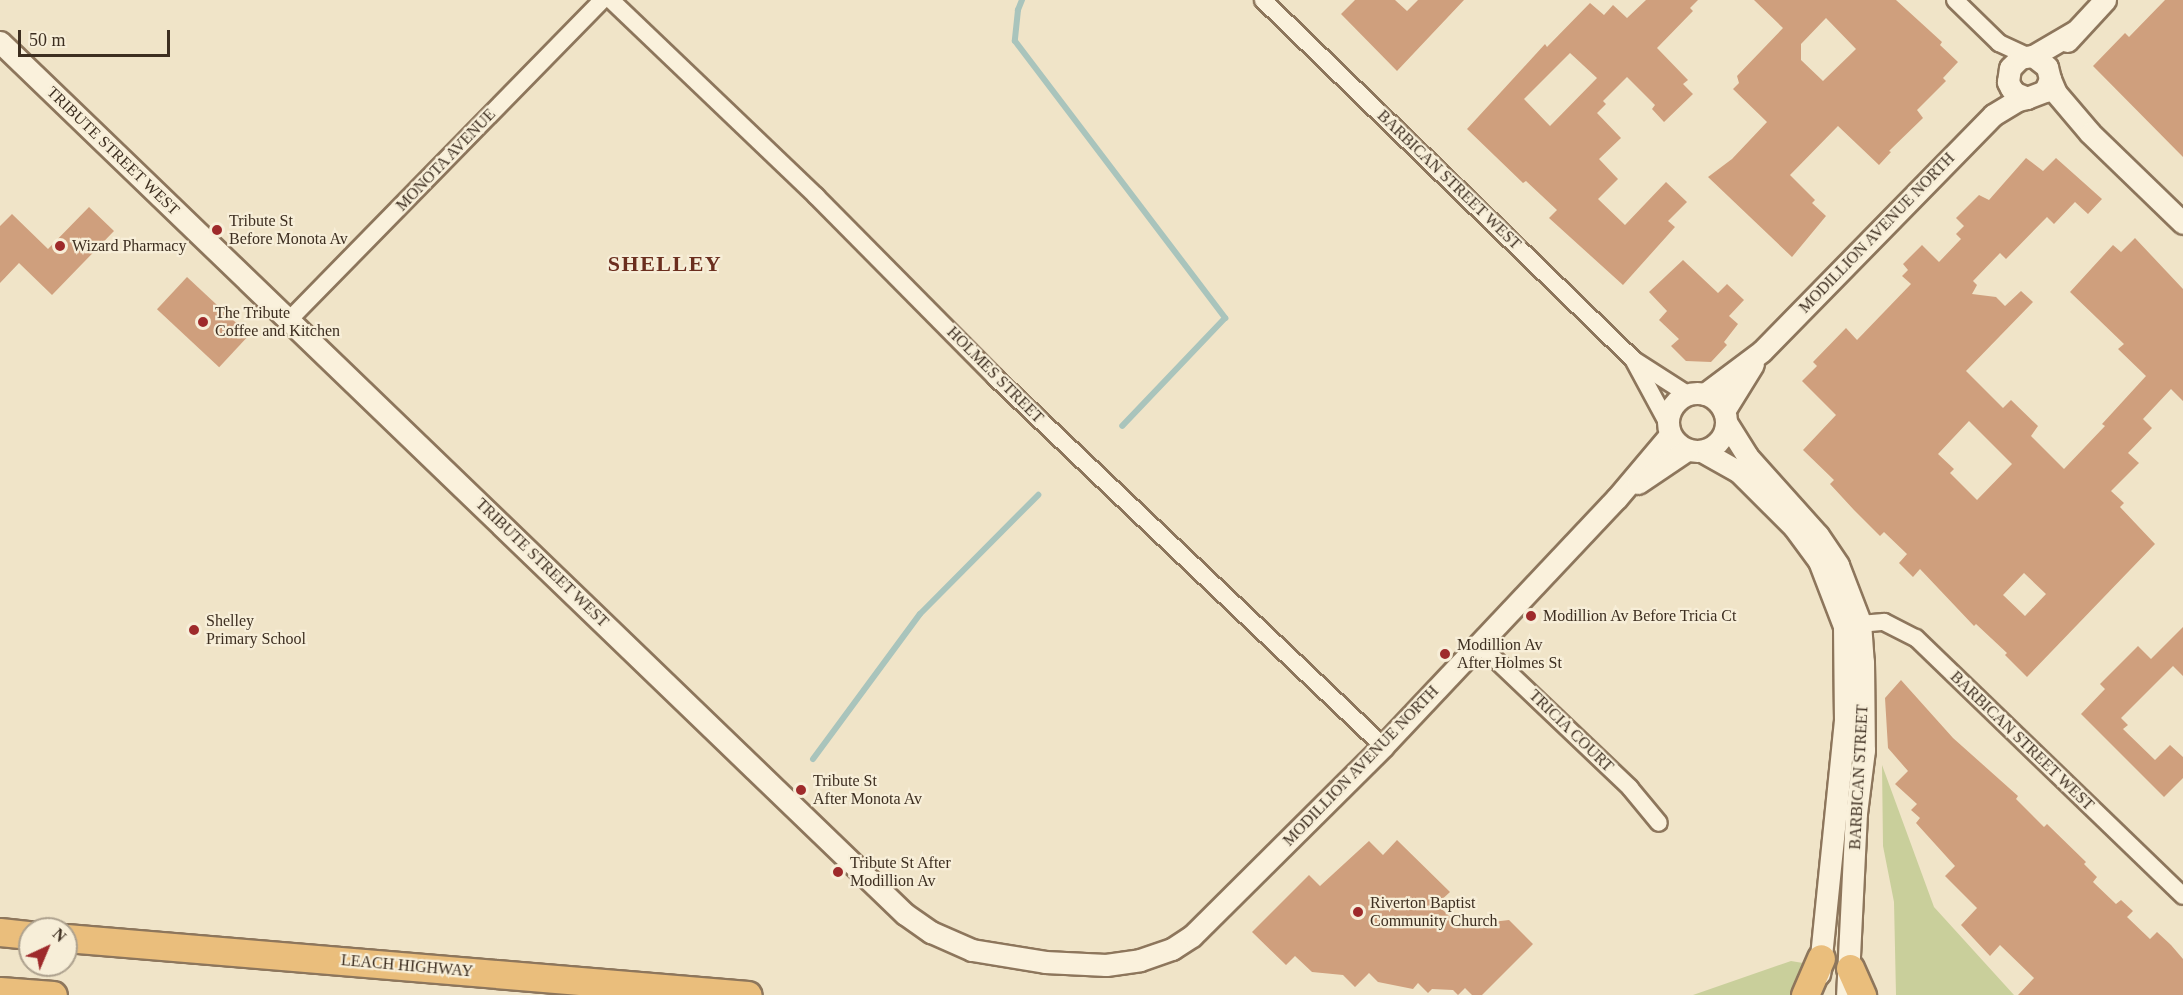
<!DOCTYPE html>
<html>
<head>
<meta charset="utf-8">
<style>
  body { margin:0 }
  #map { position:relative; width:2183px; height:995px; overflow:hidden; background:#f0e4c8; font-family:"Times New Roman",serif }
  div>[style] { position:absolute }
  .green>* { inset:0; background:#c9cf9b }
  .stream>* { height:6px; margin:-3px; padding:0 3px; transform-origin:3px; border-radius:3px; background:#a9c4bc }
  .building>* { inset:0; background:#cf9f7d; transform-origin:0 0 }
  .roads { filter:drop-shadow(2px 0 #8d765c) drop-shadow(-2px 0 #8d765c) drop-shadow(0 2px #8d765c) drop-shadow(0 -2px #8d765c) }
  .minor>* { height:16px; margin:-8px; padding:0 8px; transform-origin:8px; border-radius:8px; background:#faf1dc }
  .tertiary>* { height:21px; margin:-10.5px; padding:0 10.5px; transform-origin:10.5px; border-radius:10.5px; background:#faf1dc }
  .tertiary>.ring { margin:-10.5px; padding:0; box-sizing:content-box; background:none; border:21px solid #faf1dc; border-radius:50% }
  .trunk>* { height:27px; margin:-13.5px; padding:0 13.5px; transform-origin:13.5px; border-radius:13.5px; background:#eabe7c }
  .dots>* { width:16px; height:16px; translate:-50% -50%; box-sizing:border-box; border:3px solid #f7eed8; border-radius:50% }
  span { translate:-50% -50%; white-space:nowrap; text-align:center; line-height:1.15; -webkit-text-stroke:4.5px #f7eed8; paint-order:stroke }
  .street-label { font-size:16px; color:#3d2e20 }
  .poi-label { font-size:16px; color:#3d2e20 }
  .left { translate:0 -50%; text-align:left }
  .district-label { font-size:22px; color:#6b2e1e; font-weight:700; letter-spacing:1.5px }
  .north { position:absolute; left:18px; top:917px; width:60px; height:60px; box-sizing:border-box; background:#f7eed8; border:2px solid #ada18e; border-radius:50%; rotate:44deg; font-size:16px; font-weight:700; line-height:24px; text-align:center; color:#3d2e20 }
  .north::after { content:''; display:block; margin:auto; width:21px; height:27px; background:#9e2a2b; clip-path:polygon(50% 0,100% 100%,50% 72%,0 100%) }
  .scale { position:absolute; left:18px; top:30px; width:152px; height:27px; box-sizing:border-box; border:3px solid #3d2e20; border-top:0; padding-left:8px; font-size:18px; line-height:21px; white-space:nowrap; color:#3d2e20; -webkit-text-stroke:4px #f7eed8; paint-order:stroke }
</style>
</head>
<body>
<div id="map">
  <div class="green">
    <i style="clip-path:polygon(1882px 765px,1934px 907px,2014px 995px,1896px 995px,1894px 902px,1883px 846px)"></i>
    <i style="clip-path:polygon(1791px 961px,1803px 963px,1793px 995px,1693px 995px)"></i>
  </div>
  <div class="stream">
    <i style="left:1022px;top:0;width:11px;rotate:112deg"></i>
    <i style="left:1018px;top:10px;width:31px;rotate:96deg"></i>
    <i style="left:1015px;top:41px;width:348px;rotate:52.8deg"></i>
    <i style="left:1225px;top:318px;width:149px;rotate:133.6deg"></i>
    <i style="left:813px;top:759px;width:180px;rotate:-53.6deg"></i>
    <i style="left:920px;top:614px;width:168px;rotate:-45.2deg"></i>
  </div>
  <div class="building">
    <i style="clip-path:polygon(1355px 0,1395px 0,1407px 11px,1418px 0,1464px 0,1397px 71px,1341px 14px)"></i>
    <i style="clip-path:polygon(evenodd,1646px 0,1698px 0,1690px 8px,1693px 11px,1657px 48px,1688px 80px,1683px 84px,1693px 94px,1664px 122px,1652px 109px,1655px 105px,1627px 77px,1603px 101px,1606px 104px,1597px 113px,1621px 138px,1599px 159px,1618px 179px,1598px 199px,1625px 225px,1666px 182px,1687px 202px,1668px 221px,1675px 227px,1623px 285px,1549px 218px,1557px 210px,1526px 181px,1523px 183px,1467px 129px,1545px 44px,1547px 47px,1590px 3px,1604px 15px,1613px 5px,1627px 18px,1646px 0,1570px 53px,1597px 78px,1550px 126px,1524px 99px,1570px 53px)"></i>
    <i style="clip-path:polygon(evenodd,1754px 0,1896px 0,1942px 42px,1940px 45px,1958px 62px,1943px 78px,1946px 81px,1917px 110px,1923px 118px,1889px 151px,1891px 152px,1879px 165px,1838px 126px,1790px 175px,1815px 200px,1812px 203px,1826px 216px,1792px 257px,1708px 177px,1732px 159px,1767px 122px,1733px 89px,1739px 83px,1737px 76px,1783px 28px,1754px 0,1826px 18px,1856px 49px,1823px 81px,1801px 60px,1801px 44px,1826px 18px)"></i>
    <i style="clip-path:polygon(2165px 0,2183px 0,2183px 157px,2093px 66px,2125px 33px,2129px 37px)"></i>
    <i style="clip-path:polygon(evenodd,2026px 158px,2043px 171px,2056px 158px,2102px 199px,2088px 214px,2075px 202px,2054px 224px,2047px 217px,2006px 259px,2000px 253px,1973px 281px,1977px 285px,1972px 294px,1996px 297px,2005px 306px,2021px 291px,2033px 302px,1966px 371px,2003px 408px,2011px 400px,2038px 426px,2031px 436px,2064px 469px,2105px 426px,2102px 424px,2146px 376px,2118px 349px,2124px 344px,2070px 292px,2113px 245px,2121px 252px,2135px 238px,2183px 289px,2183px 401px,2171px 389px,2143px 419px,2152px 428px,2128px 453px,2139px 463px,2111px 491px,2124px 503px,2120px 507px,2155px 544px,2027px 677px,2005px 655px,2007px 653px,1976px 624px,1974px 626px,1920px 569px,1913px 577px,1899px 563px,1907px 554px,1884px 532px,1880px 536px,1854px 510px,1830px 484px,1834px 480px,1803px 450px,1836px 415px,1802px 381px,1817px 366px,1813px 362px,1846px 328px,1857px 340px,1911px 284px,1902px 276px,1908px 270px,1903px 264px,1922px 245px,1939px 262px,1961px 239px,1956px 234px,1964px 226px,1956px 218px,1979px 195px,1989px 200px,2026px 158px,1969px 421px,2012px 464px,1977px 500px,1950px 473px,1954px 469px,1938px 454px,1969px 421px,2026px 158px,2024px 573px,2046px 594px,2025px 616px,2003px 595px,2024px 573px)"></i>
    <i style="clip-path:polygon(89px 207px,114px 231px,52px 295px,19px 263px,0 283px,0 226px,12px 214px,48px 249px)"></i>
    <i style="clip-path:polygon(1683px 260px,1718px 293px,1727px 284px,1744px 300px,1729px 316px,1738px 324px,1724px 342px,1727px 345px,1711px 362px,1686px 361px,1671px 346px,1679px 339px,1659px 320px,1667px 311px,1649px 292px)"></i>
    <i style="left:187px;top:277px;width:85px;height:44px;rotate:43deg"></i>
    <i style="clip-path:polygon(2183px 627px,2183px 676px,2173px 666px,2121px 718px,2128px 725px,2123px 729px,2155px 760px,2170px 745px,2183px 757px,2183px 778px,2164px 797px,2081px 714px,2105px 689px,2100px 684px,2138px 646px,2151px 659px)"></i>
    <i style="clip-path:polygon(1901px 680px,1953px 738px,2018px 796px,2016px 799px,2044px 827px,2047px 824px,2086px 862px,2084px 864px,2097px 877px,2093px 882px,2116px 904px,2121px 900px,2133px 911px,2127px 917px,2150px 939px,2157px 932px,2171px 945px,2183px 959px,2183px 995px,2018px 995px,2034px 978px,2000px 945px,1990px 956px,1961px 925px,1977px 908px,1945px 876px,1955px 866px,1916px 823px,1920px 818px,1911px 810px,1917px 804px,1895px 784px,1908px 771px,1888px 748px,1885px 698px)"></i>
    <i style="clip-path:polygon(1397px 840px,1450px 892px,1437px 904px,1459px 926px,1509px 920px,1533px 944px,1482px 995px,1472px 995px,1465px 988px,1458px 995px,1453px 990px,1432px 989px,1428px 993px,1418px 983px,1413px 989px,1378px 982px,1369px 973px,1355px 987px,1343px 975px,1312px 972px,1295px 956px,1286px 965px,1252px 932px,1309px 875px,1320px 886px,1369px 841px,1383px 855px)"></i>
  </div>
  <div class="roads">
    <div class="minor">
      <i style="left:611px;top:0;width:284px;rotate:43.7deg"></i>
      <i style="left:816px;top:196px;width:255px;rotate:45.3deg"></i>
      <i style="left:995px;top:377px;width:535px;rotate:43.56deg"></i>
      <i style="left:1263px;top:0;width:517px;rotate:44.14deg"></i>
      <i style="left:1634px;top:360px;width:63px;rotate:32.7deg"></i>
      <i style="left:1955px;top:0;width:62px;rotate:44.3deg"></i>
      <i style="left:1999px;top:43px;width:31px;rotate:25deg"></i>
      <i style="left:290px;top:319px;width:446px;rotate:-45.6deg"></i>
      <i style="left:1634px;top:361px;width:69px;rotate:61.6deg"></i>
      <i style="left:1848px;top:625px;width:36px;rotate:-5deg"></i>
      <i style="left:1884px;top:622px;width:36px;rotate:27deg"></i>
      <i style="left:1916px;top:638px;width:371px;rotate:44deg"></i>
      <i style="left:1478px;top:643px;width:210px;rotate:43.6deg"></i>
      <i style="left:1630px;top:788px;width:45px;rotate:50.4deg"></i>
    </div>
    <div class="tertiary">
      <i style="left:2067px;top:41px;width:56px;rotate:-47.2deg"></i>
      <i style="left:0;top:42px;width:1257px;rotate:43.94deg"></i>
      <i style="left:905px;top:914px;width:32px;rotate:35deg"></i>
      <i style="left:931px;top:932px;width:45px;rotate:23.7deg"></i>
      <i style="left:972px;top:950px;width:74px;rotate:9.3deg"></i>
      <i style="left:1045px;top:962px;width:61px;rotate:2.8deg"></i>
      <i style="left:1106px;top:965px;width:34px;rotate:-8deg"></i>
      <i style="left:1140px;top:960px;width:34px;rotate:-19deg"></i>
      <i style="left:1172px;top:949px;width:24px;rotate:-33deg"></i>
      <i style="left:1192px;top:936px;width:269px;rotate:-44.8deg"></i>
      <i style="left:1383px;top:746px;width:340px;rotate:-46.7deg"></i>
      <i style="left:1616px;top:499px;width:84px;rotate:-49.8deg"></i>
      <i style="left:2033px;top:56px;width:18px;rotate:38deg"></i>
      <i style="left:2047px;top:67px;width:12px;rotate:76deg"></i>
      <i style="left:2050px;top:79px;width:13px;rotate:113deg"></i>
      <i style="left:2045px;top:91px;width:19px;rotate:159deg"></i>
      <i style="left:2027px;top:98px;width:13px;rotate:-157deg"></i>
      <i style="left:2015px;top:93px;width:6px;rotate:-129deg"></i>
      <i style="left:2011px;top:88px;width:7px;rotate:-117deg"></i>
      <i style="left:2008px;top:82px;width:14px;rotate:-82deg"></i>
      <i style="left:2010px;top:68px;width:14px;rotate:-45deg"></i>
      <i style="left:2020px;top:58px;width:13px;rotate:-9deg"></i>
      <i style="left:2033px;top:56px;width:48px;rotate:-30.3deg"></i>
      <i style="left:2050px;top:79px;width:15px;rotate:67deg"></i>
      <i style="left:2056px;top:93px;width:52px;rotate:49.6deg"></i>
      <i style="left:2090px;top:133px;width:129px;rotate:44.1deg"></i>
      <i class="ring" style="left:1668px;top:393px;width:37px;height:37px"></i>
      <i style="left:1705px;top:394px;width:71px;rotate:-37deg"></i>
      <i style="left:1762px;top:351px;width:330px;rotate:-45.6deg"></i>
      <i style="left:1993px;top:115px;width:29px;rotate:-31deg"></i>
      <i style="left:2018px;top:100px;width:9px;rotate:-13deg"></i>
      <i style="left:1724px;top:411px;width:55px;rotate:-58.3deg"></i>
      <i style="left:1726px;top:422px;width:40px;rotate:58deg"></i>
      <i style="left:1747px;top:456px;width:106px;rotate:48.1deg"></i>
      <i style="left:1818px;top:535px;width:36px;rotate:56deg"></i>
      <i style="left:1838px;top:565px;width:61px;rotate:68.9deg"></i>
      <i style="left:1860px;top:622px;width:39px;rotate:86deg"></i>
      <i style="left:1863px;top:661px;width:89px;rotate:89.4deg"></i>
      <i style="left:1864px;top:750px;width:64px;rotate:97.2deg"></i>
      <i style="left:1856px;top:813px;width:182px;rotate:92.8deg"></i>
      <i style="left:1702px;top:451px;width:43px;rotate:29.6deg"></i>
      <i style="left:1739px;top:472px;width:78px;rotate:45deg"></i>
      <i style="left:1794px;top:527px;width:42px;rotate:53.7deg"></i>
      <i style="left:1819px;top:561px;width:70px;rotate:69deg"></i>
      <i style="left:1844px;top:626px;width:94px;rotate:89.4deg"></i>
      <i style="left:1845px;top:720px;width:255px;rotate:95.8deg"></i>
      <i style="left:1638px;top:483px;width:59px;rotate:-34deg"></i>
    </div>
    <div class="trunk">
      <i style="left:0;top:932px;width:30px;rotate:6deg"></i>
      <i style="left:66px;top:938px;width:684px;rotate:4.78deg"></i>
      <i style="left:1850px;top:968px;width:30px;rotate:66deg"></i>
      <i style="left:0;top:991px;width:53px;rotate:4.3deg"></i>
      <i style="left:1805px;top:995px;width:40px;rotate:-66.6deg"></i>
    </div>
  </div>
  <div class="dots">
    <i style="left:217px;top:230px;background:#9e2a2b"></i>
    <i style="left:60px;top:246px;background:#9e2a2b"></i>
    <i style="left:203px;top:322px;background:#9e2a2b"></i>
    <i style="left:1531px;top:616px;background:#9e2a2b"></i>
    <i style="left:194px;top:630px;background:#9e2a2b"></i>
    <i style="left:1445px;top:654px;background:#9e2a2b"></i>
    <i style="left:801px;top:790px;background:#9e2a2b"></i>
    <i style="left:838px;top:872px;background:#9e2a2b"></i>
    <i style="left:1358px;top:912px;background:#9e2a2b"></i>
  </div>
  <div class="street-label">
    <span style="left:113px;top:151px;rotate:44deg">TRIBUTE STREET WEST</span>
    <span style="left:446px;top:160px;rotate:-46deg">MONOTA AVENUE</span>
    <span style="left:1449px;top:180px;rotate:44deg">BARBICAN STREET WEST</span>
    <span style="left:1877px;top:233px;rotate:-46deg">MODILLION AVENUE NORTH</span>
    <span style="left:995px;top:375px;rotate:45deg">HOLMES STREET</span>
    <span style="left:542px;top:563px;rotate:44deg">TRIBUTE STREET WEST</span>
    <span style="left:1571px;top:731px;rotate:44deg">TRICIA COURT</span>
    <span style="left:2022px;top:741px;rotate:44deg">BARBICAN STREET WEST</span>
    <span style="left:1361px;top:766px;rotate:-46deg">MODILLION AVENUE NORTH</span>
    <span style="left:1859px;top:777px;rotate:-87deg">BARBICAN STREET</span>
    <span style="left:407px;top:966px;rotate:5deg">LEACH HIGHWAY</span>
  </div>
  <div class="poi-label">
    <span class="left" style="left:229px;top:230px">Tribute St<br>Before Monota Av</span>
    <span class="left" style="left:72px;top:246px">Wizard Pharmacy</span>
    <span class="left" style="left:215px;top:322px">The Tribute<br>Coffee and Kitchen</span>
    <span class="left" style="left:1543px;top:616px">Modillion Av Before Tricia Ct</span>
    <span class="left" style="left:206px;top:630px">Shelley<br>Primary School</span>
    <span class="left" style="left:1457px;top:654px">Modillion Av<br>After Holmes St</span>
    <span class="left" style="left:813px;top:790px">Tribute St<br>After Monota Av</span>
    <span class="left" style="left:850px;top:872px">Tribute St After<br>Modillion Av</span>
    <span class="left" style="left:1370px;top:912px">Riverton Baptist<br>Community Church</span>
  </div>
  <div class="district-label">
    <span style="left:665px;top:264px">SHELLEY</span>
  </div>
  <div class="north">N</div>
  <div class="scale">50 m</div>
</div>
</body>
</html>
